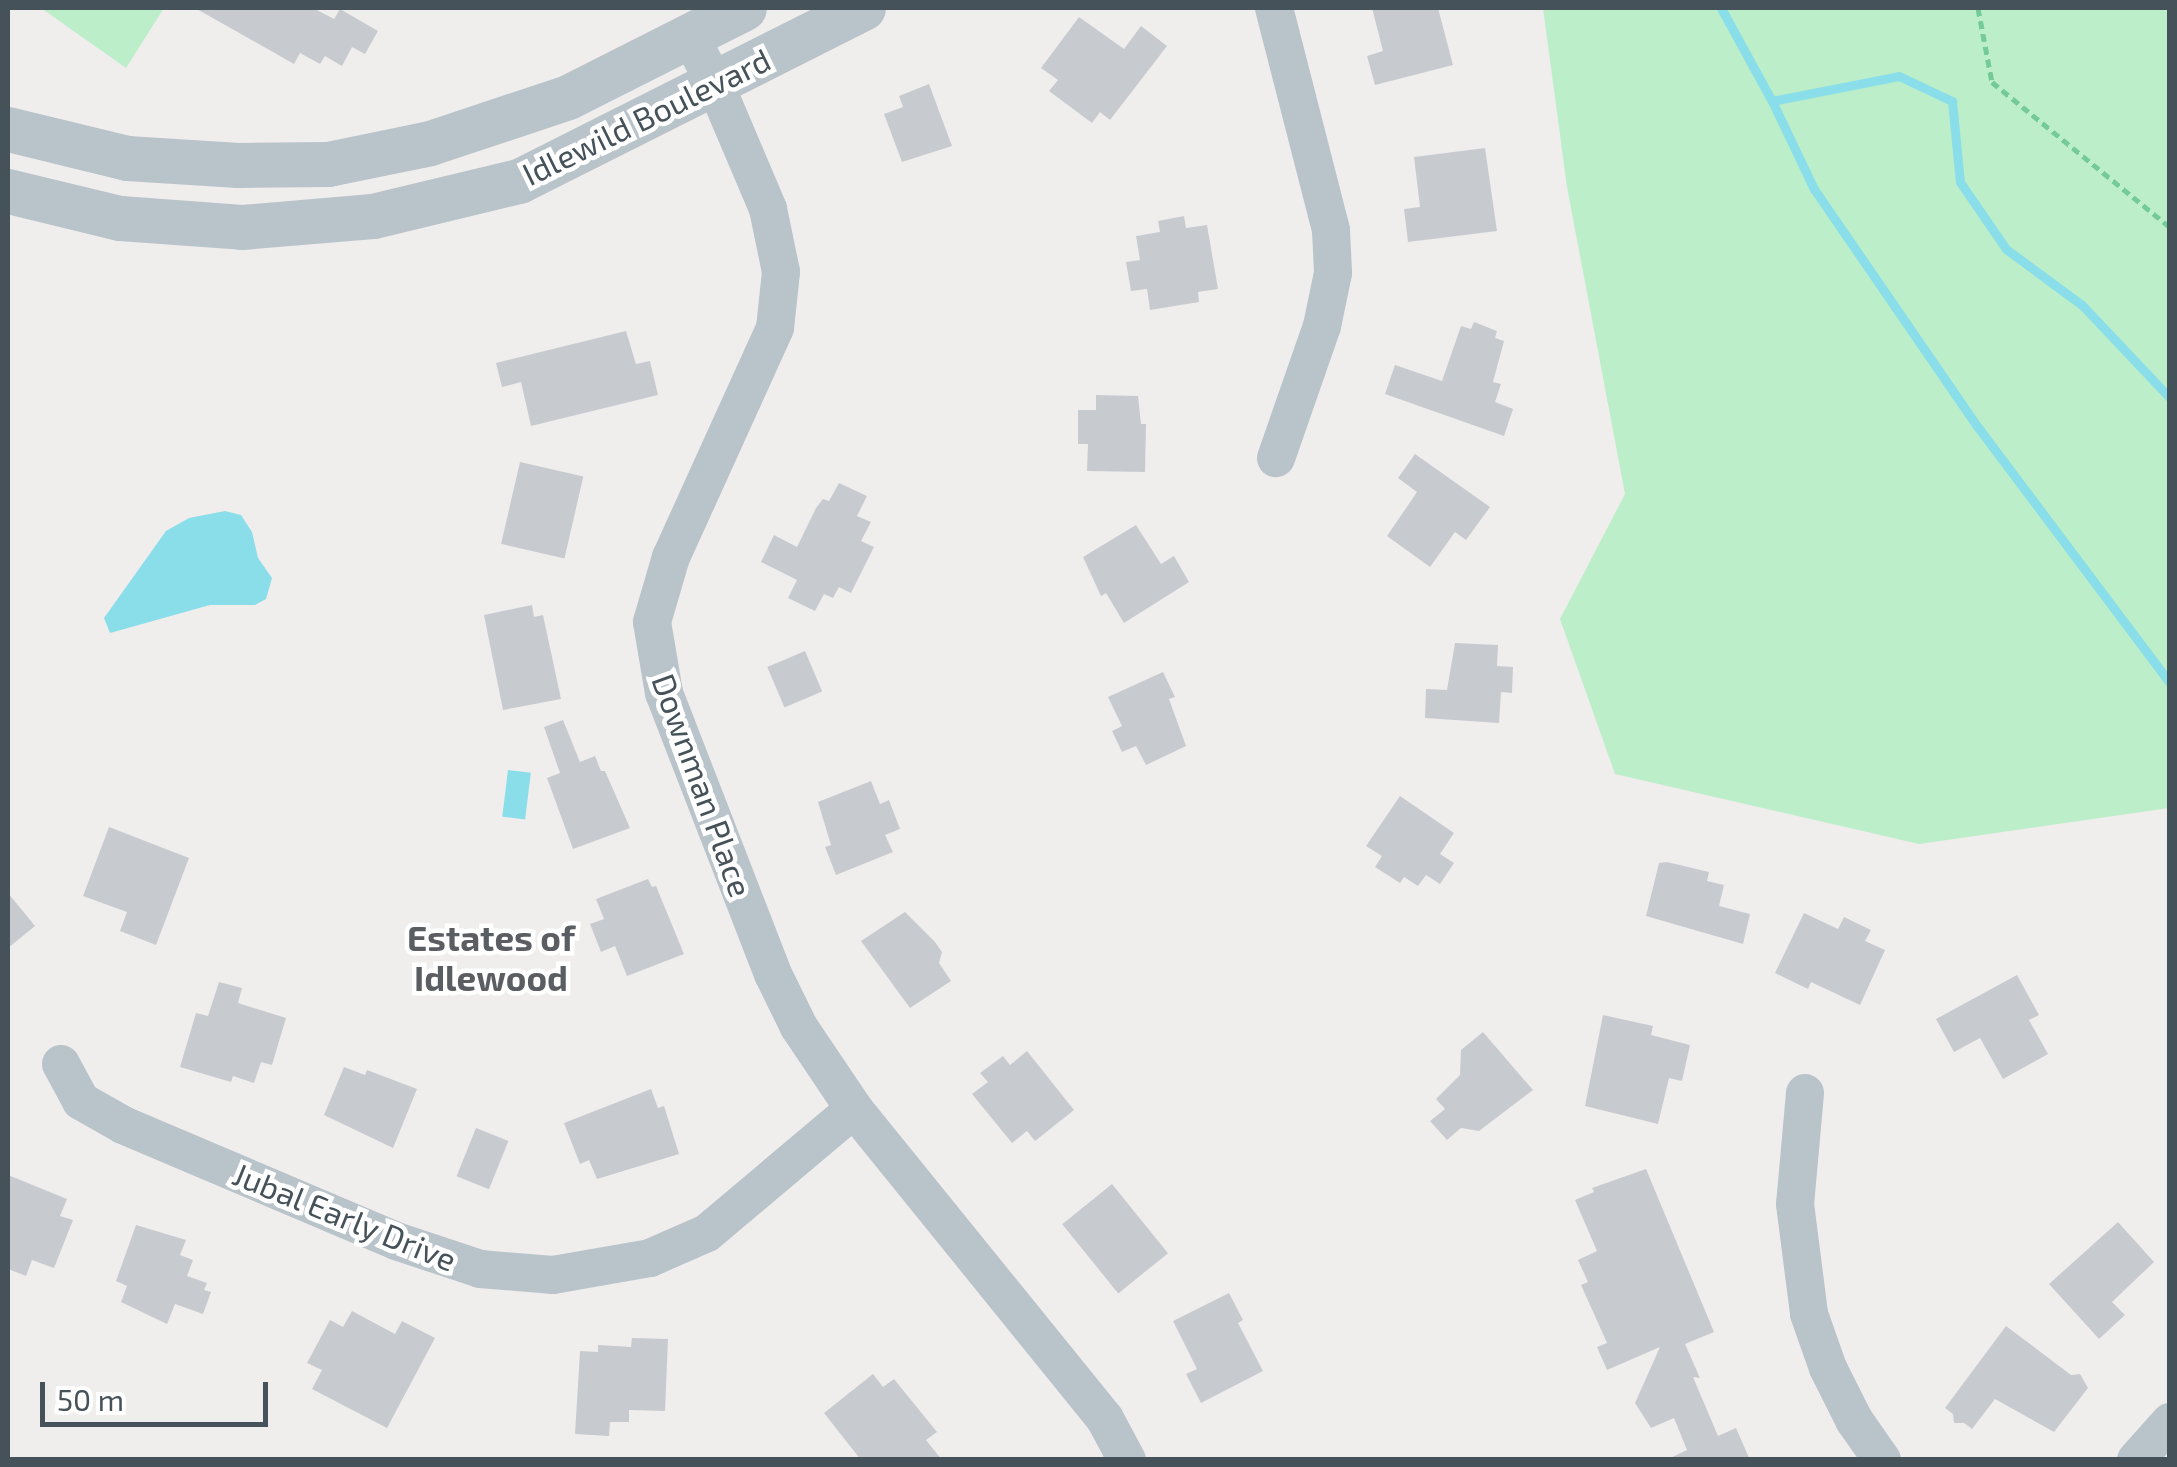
<!DOCTYPE html>
<html>
<head>
<meta charset="utf-8">
<style>
  body { margin:0 }
  #map { position:relative; width:2177px; height:1467px; overflow:hidden; background:#f0eded; font-family:"Exo 2",sans-serif }
  div>[style] { position:absolute }
  .green>* { inset:0; background:#bceeca }
  .water>* { inset:0; background:#89deea; transform-origin:0 0 }
  .stream>* { height:9px; margin:-4.5px; padding:0 4.5px; transform-origin:4.5px; border-radius:4.5px; background:#89deea }
  .building>* { inset:0; background:#c7cbd0; transform-origin:0 0 }
  .path>* { height:5px; margin-top:-2.5px; transform-origin:0; background:repeating-linear-gradient(90deg,#74cb98 0 8px,transparent 0 13px) }
  .minor>* { height:38px; margin:-19px; padding:0 19px; transform-origin:19px; border-radius:19px; background:#b9c3ca }
  .tertiary>* { height:45px; margin:-22.5px; padding:0 22.5px; transform-origin:22.5px; border-radius:22.5px; background:#b9c3ca }
  span { translate:-50% -50%; white-space:nowrap; text-align:center; line-height:1.15; -webkit-text-stroke:9px #fff; paint-order:stroke }
  .street-label { font-size:32px; color:#46525a }
  .neighbourhood-label { font-size:35px; color:#5a5e62; font-weight:700 }
  .frame { position:absolute; inset:0; border:10px solid #46525a; pointer-events:none }
  .scale { position:absolute; left:40px; top:1382px; width:228px; height:45px; box-sizing:border-box; border:5px solid #46525a; border-top:0; padding-left:12px; font-size:30px; line-height:35px; white-space:nowrap; color:#46525a; -webkit-text-stroke:8px #fff; paint-order:stroke }
</style>
</head>
<body>
<div id="map">
  <div class="green">
    <i style="clip-path:polygon(41px 8px,164px 8px,126px 68px)"></i>
    <i style="clip-path:polygon(1543px 8px,2169px 8px,2169px 808px,1919px 844px,1615px 774px,1560px 619px,1625px 494px,1567px 187px)"></i>
  </div>
  <div class="water">
    <i style="clip-path:polygon(225px 511px,241px 515px,252px 532px,258px 558px,272px 578px,266px 599px,255px 605px,210px 605px,110px 633px,104px 618px,166px 531px,189px 518px)"></i>
    <i style="left:508px;top:770px;width:23px;height:47px;rotate:7deg"></i>
  </div>
  <div class="stream">
    <i style="left:1721px;top:8px;width:106px;rotate:61.3deg"></i>
    <i style="left:1772px;top:101px;width:129px;rotate:-11.1deg"></i>
    <i style="left:1899px;top:76px;width:59px;rotate:25.3deg"></i>
    <i style="left:1952px;top:101px;width:81px;rotate:84.4deg"></i>
    <i style="left:1960px;top:182px;width:81px;rotate:55.5deg"></i>
    <i style="left:2006px;top:249px;width:94px;rotate:36.4deg"></i>
    <i style="left:2082px;top:305px;width:128px;rotate:46.6deg"></i>
    <i style="left:1772px;top:101px;width:98px;rotate:64.5deg"></i>
    <i style="left:1814px;top:189px;width:288px;rotate:55.5deg"></i>
    <i style="left:1977px;top:426px;width:321px;rotate:53.1deg"></i>
  </div>
  <div class="building">
    <i style="clip-path:polygon(195px 8px,313px 8px,334px 19px,340px 9px,378px 31px,365px 54px,352px 47px,342px 66px,325px 56px,320px 64px,300px 53px,294px 64px)"></i>
    <i style="clip-path:polygon(1372px 8px,1438px 8px,1453px 65px,1375px 85px,1367px 56px,1383px 51px)"></i>
    <i style="clip-path:polygon(1079px 17px,1124px 49px,1141px 26px,1167px 46px,1110px 120px,1100px 112px,1092px 123px,1049px 91px,1058px 80px,1041px 68px)"></i>
    <i style="clip-path:polygon(929px 84px,952px 146px,902px 162px,884px 114px,903px 107px,899px 96px)"></i>
    <i style="clip-path:polygon(1485px 148px,1497px 231px,1408px 242px,1404px 209px,1420px 207px,1414px 157px)"></i>
    <i style="clip-path:polygon(1184px 216px,1186px 228px,1207px 225px,1218px 289px,1198px 292px,1199px 302px,1150px 310px,1147px 289px,1131px 291px,1126px 262px,1140px 260px,1136px 236px,1160px 232px,1158px 221px)"></i>
    <i style="clip-path:polygon(1474px 322px,1497px 331px,1495px 338px,1504px 341px,1493px 382px,1501px 384px,1495px 402px,1513px 409px,1504px 436px,1385px 394px,1395px 365px,1442px 381px,1461px 326px,1471px 329px)"></i>
    <i style="clip-path:polygon(626px 331px,636px 364px,650px 361px,658px 395px,531px 426px,521px 382px,502px 387px,496px 363px)"></i>
    <i style="clip-path:polygon(1096px 395px,1138px 396px,1141px 424px,1146px 424px,1145px 472px,1087px 471px,1088px 444px,1078px 444px,1078px 410px,1096px 410px)"></i>
    <i style="clip-path:polygon(1415px 454px,1490px 507px,1466px 540px,1455px 532px,1430px 567px,1387px 536px,1417px 492px,1398px 478px)"></i>
    <i style="left:520px;top:462px;width:65px;height:84px;rotate:13deg"></i>
    <i style="clip-path:polygon(839px 483px,867px 496px,857px 516px,871px 522px,861px 541px,874px 547px,851px 593px,839px 587px,833px 598px,824px 594px,815px 611px,788px 598px,797px 580px,761px 562px,774px 535px,797px 547px,816px 508px,823px 499px,829px 501px)"></i>
    <i style="clip-path:polygon(1136px 525px,1161px 564px,1174px 556px,1189px 582px,1124px 623px,1106px 593px,1101px 596px,1083px 557px)"></i>
    <i style="clip-path:polygon(532px 605px,534px 617px,543px 615px,561px 699px,503px 710px,484px 615px)"></i>
    <i style="clip-path:polygon(1455px 643px,1498px 645px,1497px 666px,1513px 667px,1512px 693px,1501px 692px,1499px 723px,1425px 718px,1426px 689px,1447px 690px)"></i>
    <i style="left:805px;top:651px;width:44px;height:41px;rotate:67deg"></i>
    <i style="clip-path:polygon(1163px 672px,1175px 697px,1169px 699px,1186px 746px,1146px 765px,1136px 746px,1122px 752px,1112px 731px,1122px 726px,1108px 697px)"></i>
    <i style="clip-path:polygon(563px 720px,580px 762px,595px 756px,601px 771px,605px 771px,630px 828px,573px 849px,547px 778px,560px 773px,544px 727px)"></i>
    <i style="clip-path:polygon(871px 781px,880px 804px,889px 800px,900px 829px,885px 835px,893px 852px,836px 875px,825px 847px,831px 845px,818px 802px)"></i>
    <i style="clip-path:polygon(1400px 796px,1454px 833px,1440px 854px,1454px 863px,1440px 884px,1426px 875px,1418px 886px,1404px 877px,1400px 883px,1375px 867px,1382px 856px,1366px 846px)"></i>
    <i style="clip-path:polygon(109px 827px,189px 858px,156px 945px,120px 931px,127px 912px,83px 896px)"></i>
    <i style="clip-path:polygon(1667px 862px,1709px 872px,1707px 881px,1724px 885px,1719px 906px,1750px 914px,1743px 944px,1646px 916px,1659px 863px)"></i>
    <i style="clip-path:polygon(648px 879px,652px 887px,656px 886px,684px 954px,627px 976px,615px 946px,601px 952px,590px 924px,604px 919px,596px 899px)"></i>
    <i style="clip-path:polygon(8px 893px,35px 926px,8px 948px)"></i>
    <i style="clip-path:polygon(905px 912px,935px 942px,942px 952px,939px 963px,951px 981px,910px 1008px,861px 941px)"></i>
    <i style="clip-path:polygon(1804px 913px,1838px 929px,1844px 917px,1871px 930px,1865px 941px,1885px 950px,1860px 1005px,1811px 982px,1808px 989px,1775px 973px)"></i>
    <i style="clip-path:polygon(2017px 975px,2039px 1015px,2029px 1020px,2048px 1054px,2003px 1079px,1980px 1038px,1954px 1052px,1936px 1019px)"></i>
    <i style="clip-path:polygon(219px 982px,242px 988px,238px 1003px,286px 1018px,272px 1065px,261px 1062px,254px 1083px,233px 1076px,231px 1082px,180px 1067px,196px 1013px,208px 1016px)"></i>
    <i style="clip-path:polygon(1603px 1015px,1653px 1026px,1651px 1035px,1690px 1045px,1682px 1081px,1669px 1078px,1658px 1124px,1585px 1106px)"></i>
    <i style="clip-path:polygon(1483px 1032px,1533px 1090px,1479px 1131px,1461px 1128px,1447px 1140px,1430px 1121px,1445px 1109px,1436px 1099px,1460px 1075px,1461px 1050px)"></i>
    <i style="clip-path:polygon(1027px 1051px,1074px 1110px,1035px 1141px,1027px 1131px,1012px 1143px,972px 1094px,988px 1082px,980px 1073px,1003px 1056px,1010px 1065px)"></i>
    <i style="clip-path:polygon(344px 1067px,365px 1075px,367px 1070px,417px 1089px,393px 1148px,324px 1115px)"></i>
    <i style="clip-path:polygon(651px 1089px,658px 1108px,664px 1106px,679px 1154px,597px 1179px,589px 1160px,580px 1164px,564px 1123px)"></i>
    <i style="left:476px;top:1128px;width:35px;height:52px;rotate:22deg"></i>
    <i style="clip-path:polygon(1646px 1169px,1714px 1332px,1685px 1344px,1700px 1378px,1693px 1377px,1718px 1436px,1736px 1428px,1750px 1460px,1666px 1460px,1687px 1450px,1674px 1418px,1651px 1428px,1635px 1403px,1660px 1347px,1607px 1370px,1597px 1347px,1607px 1343px,1581px 1285px,1588px 1282px,1578px 1260px,1597px 1251px,1575px 1200px,1594px 1192px,1592px 1188px)"></i>
    <i style="clip-path:polygon(8px 1175px,67px 1199px,60px 1216px,73px 1220px,54px 1268px,32px 1260px,26px 1276px,8px 1269px)"></i>
    <i style="left:1112px;top:1184px;width:89px;height:64px;rotate:51deg"></i>
    <i style="clip-path:polygon(2118px 1222px,2154px 1262px,2112px 1302px,2125px 1315px,2099px 1339px,2049px 1284px)"></i>
    <i style="clip-path:polygon(136px 1225px,186px 1240px,180px 1255px,193px 1260px,187px 1276px,207px 1283px,204px 1290px,211px 1292px,203px 1314px,175px 1304px,167px 1324px,121px 1302px,127px 1286px,116px 1281px)"></i>
    <i style="clip-path:polygon(1229px 1293px,1243px 1320px,1238px 1323px,1263px 1371px,1201px 1403px,1186px 1374px,1197px 1369px,1173px 1321px)"></i>
    <i style="clip-path:polygon(352px 1311px,395px 1334px,402px 1321px,435px 1338px,387px 1428px,312px 1389px,322px 1370px,307px 1363px,330px 1320px,343px 1327px)"></i>
    <i style="clip-path:polygon(2006px 1326px,2071px 1375px,2080px 1374px,2088px 1388px,2054px 1432px,1995px 1399px,1972px 1429px,1964px 1423px,1954px 1423px,1953px 1414px,1945px 1408px)"></i>
    <i style="clip-path:polygon(632px 1338px,668px 1339px,665px 1411px,629px 1410px,629px 1422px,610px 1422px,609px 1436px,575px 1434px,580px 1351px,598px 1352px,598px 1345px,631px 1347px)"></i>
    <i style="clip-path:polygon(873px 1374px,883px 1387px,894px 1379px,937px 1432px,926px 1440px,942px 1460px,861px 1460px,824px 1413px)"></i>
  </div>
  <div class="path">
    <i style="left:1978px;top:8px;width:75px;rotate:79.3deg"></i>
    <i style="left:1992px;top:82px;width:230px;rotate:39.2deg"></i>
  </div>
  <div class="minor">
    <i style="left:1274px;top:8px;width:229px;rotate:75.6deg"></i>
    <i style="left:1331px;top:230px;width:43px;rotate:87.3deg"></i>
    <i style="left:1333px;top:273px;width:54px;rotate:101.7deg"></i>
    <i style="left:1322px;top:326px;width:140px;rotate:109.2deg"></i>
    <i style="left:689px;top:34px;width:56px;rotate:62.5deg"></i>
    <i style="left:715px;top:84px;width:136px;rotate:67deg"></i>
    <i style="left:768px;top:209px;width:64px;rotate:78.3deg"></i>
    <i style="left:781px;top:272px;width:56px;rotate:96.1deg"></i>
    <i style="left:775px;top:328px;width:252px;rotate:114.4deg"></i>
    <i style="left:671px;top:557px;width:68px;rotate:106.3deg"></i>
    <i style="left:652px;top:622px;width:72px;rotate:80.4deg"></i>
    <i style="left:664px;top:693px;width:301px;rotate:68.8deg"></i>
    <i style="left:773px;top:974px;width:59px;rotate:63.9deg"></i>
    <i style="left:799px;top:1027px;width:99px;rotate:56.1deg"></i>
    <i style="left:854px;top:1109px;width:399px;rotate:51deg"></i>
    <i style="left:1105px;top:1419px;width:47px;rotate:61.8deg"></i>
    <i style="left:61px;top:1064px;width:42px;rotate:61.6deg"></i>
    <i style="left:81px;top:1101px;width:48px;rotate:29.7deg"></i>
    <i style="left:123px;top:1125px;width:297px;rotate:23deg"></i>
    <i style="left:396px;top:1241px;width:89px;rotate:18.4deg"></i>
    <i style="left:480px;top:1269px;width:73px;rotate:4.7deg"></i>
    <i style="left:553px;top:1275px;width:98px;rotate:-9.9deg"></i>
    <i style="left:650px;top:1258px;width:62px;rotate:-23.7deg"></i>
    <i style="left:707px;top:1233px;width:192px;rotate:-40.1deg"></i>
    <i style="left:1805px;top:1093px;width:111px;rotate:95.1deg"></i>
    <i style="left:1795px;top:1204px;width:111px;rotate:82.7deg"></i>
    <i style="left:1809px;top:1314px;width:57px;rotate:70.6deg"></i>
    <i style="left:1828px;top:1368px;width:58px;rotate:63.4deg"></i>
    <i style="left:1854px;top:1420px;width:49px;rotate:55deg"></i>
    <i style="left:2136px;top:1460px;width:51px;rotate:-48.2deg"></i>
  </div>
  <div class="tertiary">
    <i style="left:8px;top:129px;width:122px;rotate:13.7deg"></i>
    <i style="left:127px;top:158px;width:111px;rotate:3.6deg"></i>
    <i style="left:238px;top:165px;width:90px;rotate:-0.6deg"></i>
    <i style="left:328px;top:164px;width:104px;rotate:-11.6deg"></i>
    <i style="left:430px;top:143px;width:145px;rotate:-18.4deg"></i>
    <i style="left:568px;top:97px;width:197px;rotate:-26.8deg"></i>
    <i style="left:8px;top:191px;width:115px;rotate:13.6deg"></i>
    <i style="left:120px;top:218px;width:122px;rotate:4.2deg"></i>
    <i style="left:242px;top:227px;width:131px;rotate:-4.8deg"></i>
    <i style="left:373px;top:216px;width:150px;rotate:-13.5deg"></i>
    <i style="left:519px;top:181px;width:385px;rotate:-26.7deg"></i>
  </div>
  <div class="street-label">
    <span style="left:646px;top:116px;rotate:-26deg">Idlewild Boulevard</span>
    <span style="left:703px;top:785px;rotate:70deg">Downman Place</span>
    <span style="left:345px;top:1216px;rotate:22deg">Jubal Early Drive</span>
  </div>
  <div class="neighbourhood-label">
    <span style="left:491px;top:957px">Estates of<br>Idlewood</span>
  </div>
  <div class="frame"></div>
  <div class="scale">50 m</div>
</div>
</body>
</html>
